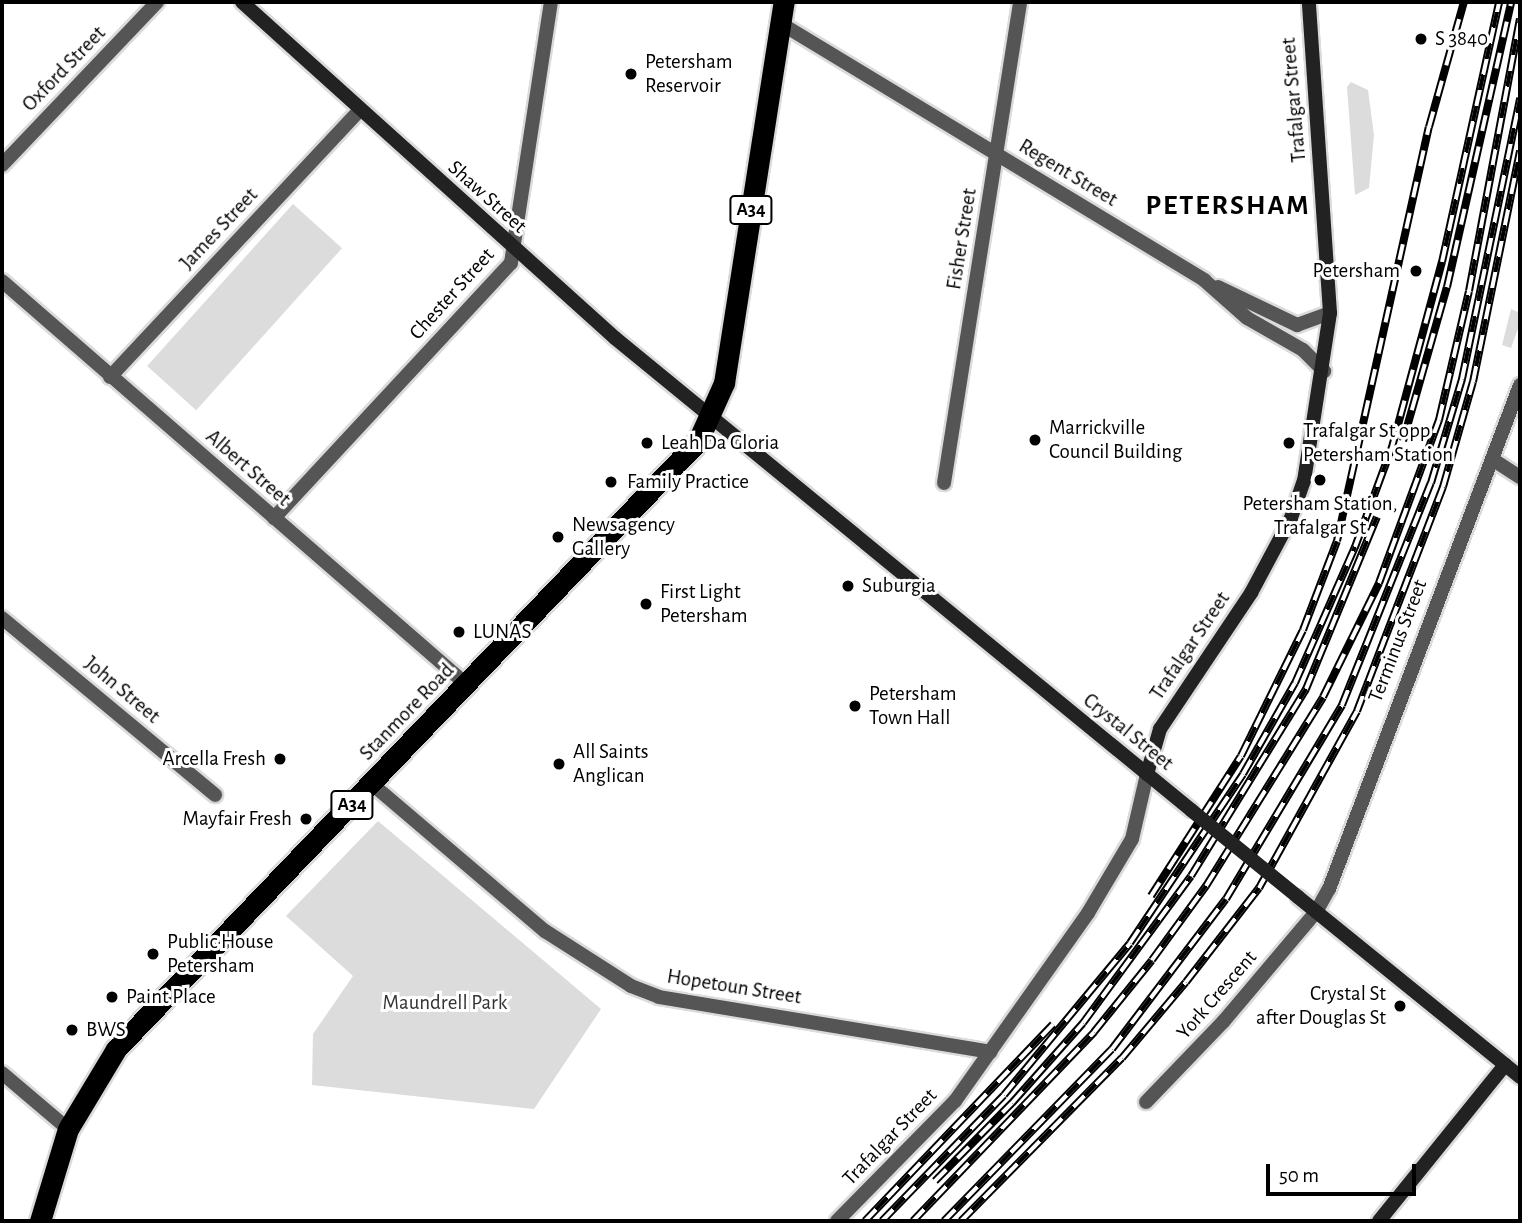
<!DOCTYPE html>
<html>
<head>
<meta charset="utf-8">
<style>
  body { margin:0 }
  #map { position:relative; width:1522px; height:1223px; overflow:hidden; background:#fff; font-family:"Alegreya Sans",sans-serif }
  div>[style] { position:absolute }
  .green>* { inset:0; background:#dcdcdc; transform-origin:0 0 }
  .roads { filter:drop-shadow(2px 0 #dbdbdb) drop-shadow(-2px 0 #dbdbdb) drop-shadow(0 2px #dbdbdb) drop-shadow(0 -2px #dbdbdb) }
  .street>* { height:14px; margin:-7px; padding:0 7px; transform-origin:7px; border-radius:7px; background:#555 }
  .secondary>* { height:14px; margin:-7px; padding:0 7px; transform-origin:7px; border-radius:7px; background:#222 }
  .highway>* { height:21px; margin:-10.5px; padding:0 10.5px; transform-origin:10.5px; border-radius:10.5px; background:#000 }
  .rail>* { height:8px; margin-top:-4px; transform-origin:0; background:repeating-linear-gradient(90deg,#fff 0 16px,#000 0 32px); box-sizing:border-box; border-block:2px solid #000 }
  .secondary-bridge>* { height:14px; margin:-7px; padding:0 7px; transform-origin:7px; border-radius:7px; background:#222 }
  .dots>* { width:19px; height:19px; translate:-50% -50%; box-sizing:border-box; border:4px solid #fff; border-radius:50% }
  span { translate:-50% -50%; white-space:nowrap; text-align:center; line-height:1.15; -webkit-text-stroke:6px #fff; paint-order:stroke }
  .shield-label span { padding:2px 5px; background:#fff; border:2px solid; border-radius:5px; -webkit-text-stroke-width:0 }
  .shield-label { font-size:19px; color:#000; font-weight:700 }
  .poi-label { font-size:21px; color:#000 }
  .left { translate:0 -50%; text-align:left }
  .right { translate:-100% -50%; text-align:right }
  .street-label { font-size:21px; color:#000 }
  .park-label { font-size:21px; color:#333 }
  .district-label { font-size:28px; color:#000; font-weight:700; letter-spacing:2px }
  .frame { position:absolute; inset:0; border:4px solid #000; pointer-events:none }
  .scale { position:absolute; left:1266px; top:1164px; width:150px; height:32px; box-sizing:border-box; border:4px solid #000; border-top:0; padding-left:9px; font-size:21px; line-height:24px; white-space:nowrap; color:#000; -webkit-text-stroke:5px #fff; paint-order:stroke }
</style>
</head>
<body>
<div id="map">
  <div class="green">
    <i style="clip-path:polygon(1351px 82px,1368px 90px,1374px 135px,1369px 188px,1355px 195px,1347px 87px)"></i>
    <i style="left:293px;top:204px;width:66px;height:218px;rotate:42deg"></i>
    <i style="clip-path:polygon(1511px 309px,1520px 313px,1520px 323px,1511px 348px,1502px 345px)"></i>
    <i style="clip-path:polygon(378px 821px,601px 1009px,534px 1109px,312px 1085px,313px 1034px,353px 976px,286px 916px)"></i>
  </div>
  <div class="roads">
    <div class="street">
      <i style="left:780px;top:23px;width:496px;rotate:31.2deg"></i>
      <i style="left:1204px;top:280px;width:57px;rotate:41.5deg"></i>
      <i style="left:1247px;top:318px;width:64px;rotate:29.7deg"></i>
      <i style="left:1303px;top:350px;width:30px;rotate:45deg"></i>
      <i style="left:2px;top:165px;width:225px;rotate:-46.4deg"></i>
      <i style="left:2px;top:281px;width:616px;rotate:40.98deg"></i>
      <i style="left:1218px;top:287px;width:88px;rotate:25.7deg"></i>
      <i style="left:1297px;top:325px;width:35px;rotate:-20deg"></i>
      <i style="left:110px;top:377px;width:366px;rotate:-46.9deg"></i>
      <i style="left:1495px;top:461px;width:30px;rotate:33deg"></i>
      <i style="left:944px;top:483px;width:487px;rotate:-81deg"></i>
      <i style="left:274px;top:518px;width:348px;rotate:-47.1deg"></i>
      <i style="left:511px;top:263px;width:264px;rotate:-81.3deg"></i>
      <i style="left:2px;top:618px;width:277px;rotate:39.7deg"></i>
      <i style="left:372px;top:784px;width:227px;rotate:40.4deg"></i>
      <i style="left:545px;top:931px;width:102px;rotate:32.6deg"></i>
      <i style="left:631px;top:986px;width:30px;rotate:21deg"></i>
      <i style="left:659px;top:997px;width:336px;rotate:9.4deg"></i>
      <i style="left:2px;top:1073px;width:87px;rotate:40.3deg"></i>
      <i style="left:1146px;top:1102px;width:111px;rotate:-46.1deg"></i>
      <i style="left:1223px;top:1022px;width:144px;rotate:-49.8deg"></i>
      <i style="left:1316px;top:912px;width:26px;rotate:-61deg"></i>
      <i style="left:1329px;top:889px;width:539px;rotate:-69.24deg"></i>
      <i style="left:837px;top:1221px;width:168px;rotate:-45.5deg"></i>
      <i style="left:955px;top:1101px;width:230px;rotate:-54.7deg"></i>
      <i style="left:1088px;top:913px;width:86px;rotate:-59.3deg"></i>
      <i style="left:1132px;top:839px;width:67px;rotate:-77deg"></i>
    </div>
    <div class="secondary">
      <i style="left:242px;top:2px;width:502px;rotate:42.01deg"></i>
      <i style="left:615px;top:338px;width:745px;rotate:39.33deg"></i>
      <i style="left:1147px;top:774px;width:47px;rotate:-73.9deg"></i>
      <i style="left:1160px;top:729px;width:164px;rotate:-56.2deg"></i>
      <i style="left:1251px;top:593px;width:85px;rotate:-61.9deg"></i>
      <i style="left:1291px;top:518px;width:39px;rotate:-71deg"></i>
      <i style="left:1304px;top:481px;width:170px;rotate:-81.2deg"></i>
      <i style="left:1330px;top:313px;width:312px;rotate:-93.9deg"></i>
      <i style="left:1298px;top:897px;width:286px;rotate:39deg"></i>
      <i style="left:1379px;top:1221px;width:201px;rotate:-51.1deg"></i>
    </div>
    <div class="highway">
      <i style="left:40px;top:1221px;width:96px;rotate:-73.1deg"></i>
      <i style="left:68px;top:1129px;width:93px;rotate:-59deg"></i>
      <i style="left:116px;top:1049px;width:842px;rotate:-46.25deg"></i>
      <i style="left:698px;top:441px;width:64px;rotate:-65.9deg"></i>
      <i style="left:724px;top:383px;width:386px;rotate:-81.1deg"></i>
    </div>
  </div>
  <div class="rail">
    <i style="left:1403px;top:441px;width:160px;rotate:-74.1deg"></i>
    <i style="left:1447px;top:287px;width:292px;rotate:-77.3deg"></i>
    <i style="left:1151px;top:896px;width:166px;rotate:-57.3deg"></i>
    <i style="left:1241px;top:756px;width:140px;rotate:-63.8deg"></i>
    <i style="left:1303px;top:630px;width:95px;rotate:-69.1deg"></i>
    <i style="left:1337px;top:541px;width:424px;rotate:-77.5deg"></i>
    <i style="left:1429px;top:127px;width:130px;rotate:-74.4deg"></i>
    <i style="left:935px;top:1181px;width:110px;rotate:-45.4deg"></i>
    <i style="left:1012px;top:1103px;width:107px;rotate:-48.4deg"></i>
    <i style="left:1083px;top:1023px;width:182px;rotate:-53.7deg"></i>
    <i style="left:1191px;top:876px;width:220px;rotate:-58.4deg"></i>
    <i style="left:1306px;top:689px;width:186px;rotate:-67.6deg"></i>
    <i style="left:865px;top:1221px;width:272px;rotate:-46.3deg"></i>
    <i style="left:882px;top:1221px;width:175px;rotate:-45.9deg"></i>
    <i style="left:1004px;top:1095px;width:197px;rotate:-50.3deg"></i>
    <i style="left:1130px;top:943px;width:203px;rotate:-56.2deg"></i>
    <i style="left:1243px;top:774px;width:105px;rotate:-60.3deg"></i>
    <i style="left:1295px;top:683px;width:149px;rotate:-66.2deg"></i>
    <i style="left:1355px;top:547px;width:107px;rotate:-69.7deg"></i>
    <i style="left:1392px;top:447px;width:192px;rotate:-74.9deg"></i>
    <i style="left:1442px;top:262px;width:266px;rotate:-77.6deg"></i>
    <i style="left:913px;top:1221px;width:262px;rotate:-46.2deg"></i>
    <i style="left:1094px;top:1032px;width:92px;rotate:-51.1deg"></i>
    <i style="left:1152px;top:960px;width:92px;rotate:-53.9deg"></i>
    <i style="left:1206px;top:886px;width:222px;rotate:-58.2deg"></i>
    <i style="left:1323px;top:697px;width:127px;rotate:-63.8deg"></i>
    <i style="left:1379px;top:583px;width:174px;rotate:-69.8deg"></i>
    <i style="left:1439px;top:420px;width:132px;rotate:-76.9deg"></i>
    <i style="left:1469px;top:291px;width:277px;rotate:-79.4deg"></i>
    <i style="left:944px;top:1221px;width:240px;rotate:-45.7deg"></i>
    <i style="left:1112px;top:1049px;width:188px;rotate:-52.8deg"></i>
    <i style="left:1226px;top:899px;width:226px;rotate:-59.1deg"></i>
    <i style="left:1342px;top:705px;width:239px;rotate:-68.2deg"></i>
    <i style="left:1431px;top:483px;width:109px;rotate:-73.4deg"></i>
    <i style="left:1462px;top:379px;width:287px;rotate:-78.3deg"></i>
    <i style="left:961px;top:1221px;width:229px;rotate:-45.4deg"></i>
    <i style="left:1122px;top:1058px;width:99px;rotate:-49.9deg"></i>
    <i style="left:1186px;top:982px;width:119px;rotate:-52.2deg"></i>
    <i style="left:1259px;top:888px;width:202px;rotate:-61deg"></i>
    <i style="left:1357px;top:711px;width:240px;rotate:-69deg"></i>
    <i style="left:1443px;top:487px;width:109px;rotate:-74.1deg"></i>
    <i style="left:1473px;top:382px;width:236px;rotate:-78.5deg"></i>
  </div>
  <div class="secondary-bridge">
    <i style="left:1191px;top:810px;width:138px;rotate:39.1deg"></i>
  </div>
  <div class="dots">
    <i style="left:1421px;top:39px;background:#000"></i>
    <i style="left:631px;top:74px;background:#000"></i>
    <i style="left:1416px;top:271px;background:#000"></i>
    <i style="left:1035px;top:440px;background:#000"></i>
    <i style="left:647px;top:443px;background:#000"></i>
    <i style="left:1289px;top:443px;background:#000"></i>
    <i style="left:1320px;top:480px;background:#000"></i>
    <i style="left:611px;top:482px;background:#000"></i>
    <i style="left:558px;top:537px;background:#000"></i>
    <i style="left:848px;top:586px;background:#000"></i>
    <i style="left:646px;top:604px;background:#000"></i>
    <i style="left:459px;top:632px;background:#000"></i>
    <i style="left:855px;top:706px;background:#000"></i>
    <i style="left:280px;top:759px;background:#000"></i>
    <i style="left:559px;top:764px;background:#000"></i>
    <i style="left:306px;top:819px;background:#000"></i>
    <i style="left:153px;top:954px;background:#000"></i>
    <i style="left:112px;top:997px;background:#000"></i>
    <i style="left:1400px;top:1006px;background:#000"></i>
    <i style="left:72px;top:1030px;background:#000"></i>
  </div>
  <div class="shield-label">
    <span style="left:751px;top:210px">A34</span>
    <span style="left:352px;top:805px">A34</span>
  </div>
  <div class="poi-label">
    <span class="left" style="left:1435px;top:39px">S 3840</span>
    <span class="left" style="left:645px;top:74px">Petersham<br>Reservoir</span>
    <span class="right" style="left:1400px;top:271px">Petersham</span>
    <span class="left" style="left:1049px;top:440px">Marrickville<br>Council Building</span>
    <span class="left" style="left:1303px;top:443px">Trafalgar St opp<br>Petersham Station</span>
    <span class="left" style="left:661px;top:443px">Leah Da Gloria</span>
    <span class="left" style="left:627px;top:482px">Family Practice</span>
    <span style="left:1320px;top:516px">Petersham Station,<br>Trafalgar St</span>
    <span class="left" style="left:572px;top:537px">Newsagency<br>Gallery</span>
    <span class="left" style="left:862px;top:586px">Suburgia</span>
    <span class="left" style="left:660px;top:604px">First Light<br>Petersham</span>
    <span class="left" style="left:473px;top:632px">LUNAS</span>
    <span class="left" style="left:869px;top:706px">Petersham<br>Town Hall</span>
    <span class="left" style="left:573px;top:764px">All Saints<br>Anglican</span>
    <span class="right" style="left:266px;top:759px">Arcella Fresh</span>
    <span class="right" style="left:292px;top:819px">Mayfair Fresh</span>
    <span class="left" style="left:167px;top:954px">Public House<br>Petersham</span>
    <span class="right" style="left:1386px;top:1006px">Crystal St<br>after Douglas St</span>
    <span class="left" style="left:126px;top:997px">Paint Place</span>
    <span class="left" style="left:86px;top:1030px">BWS</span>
  </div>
  <div class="street-label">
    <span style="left:64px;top:69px;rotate:-46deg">Oxford Street</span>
    <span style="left:1294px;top:100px;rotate:-95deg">Trafalgar Street</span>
    <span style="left:1068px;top:173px;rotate:31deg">Regent Street</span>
    <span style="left:487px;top:197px;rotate:42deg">Shaw Street</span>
    <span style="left:219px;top:229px;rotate:-47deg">James Street</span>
    <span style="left:962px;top:239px;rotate:-81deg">Fisher Street</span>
    <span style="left:452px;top:294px;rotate:-48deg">Chester Street</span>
    <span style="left:248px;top:468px;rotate:41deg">Albert Street</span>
    <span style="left:1398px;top:641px;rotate:-69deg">Terminus Street</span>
    <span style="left:1190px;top:646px;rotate:-56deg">Trafalgar Street</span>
    <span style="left:122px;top:690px;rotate:40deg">John Street</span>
    <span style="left:407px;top:712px;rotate:-46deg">Stanmore Road</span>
    <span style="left:1128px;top:732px;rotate:39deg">Crystal Street</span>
    <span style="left:734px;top:987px;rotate:9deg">Hopetoun Street</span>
    <span style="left:1217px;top:995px;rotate:-49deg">York Crescent</span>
    <span style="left:890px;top:1137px;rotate:-46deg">Trafalgar Street</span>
  </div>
  <div class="park-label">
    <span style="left:445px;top:1003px">Maundrell Park</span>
  </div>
  <div class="district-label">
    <span style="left:1228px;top:206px">PETERSHAM</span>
  </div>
  <div class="frame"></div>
  <div class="scale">50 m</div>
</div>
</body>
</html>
